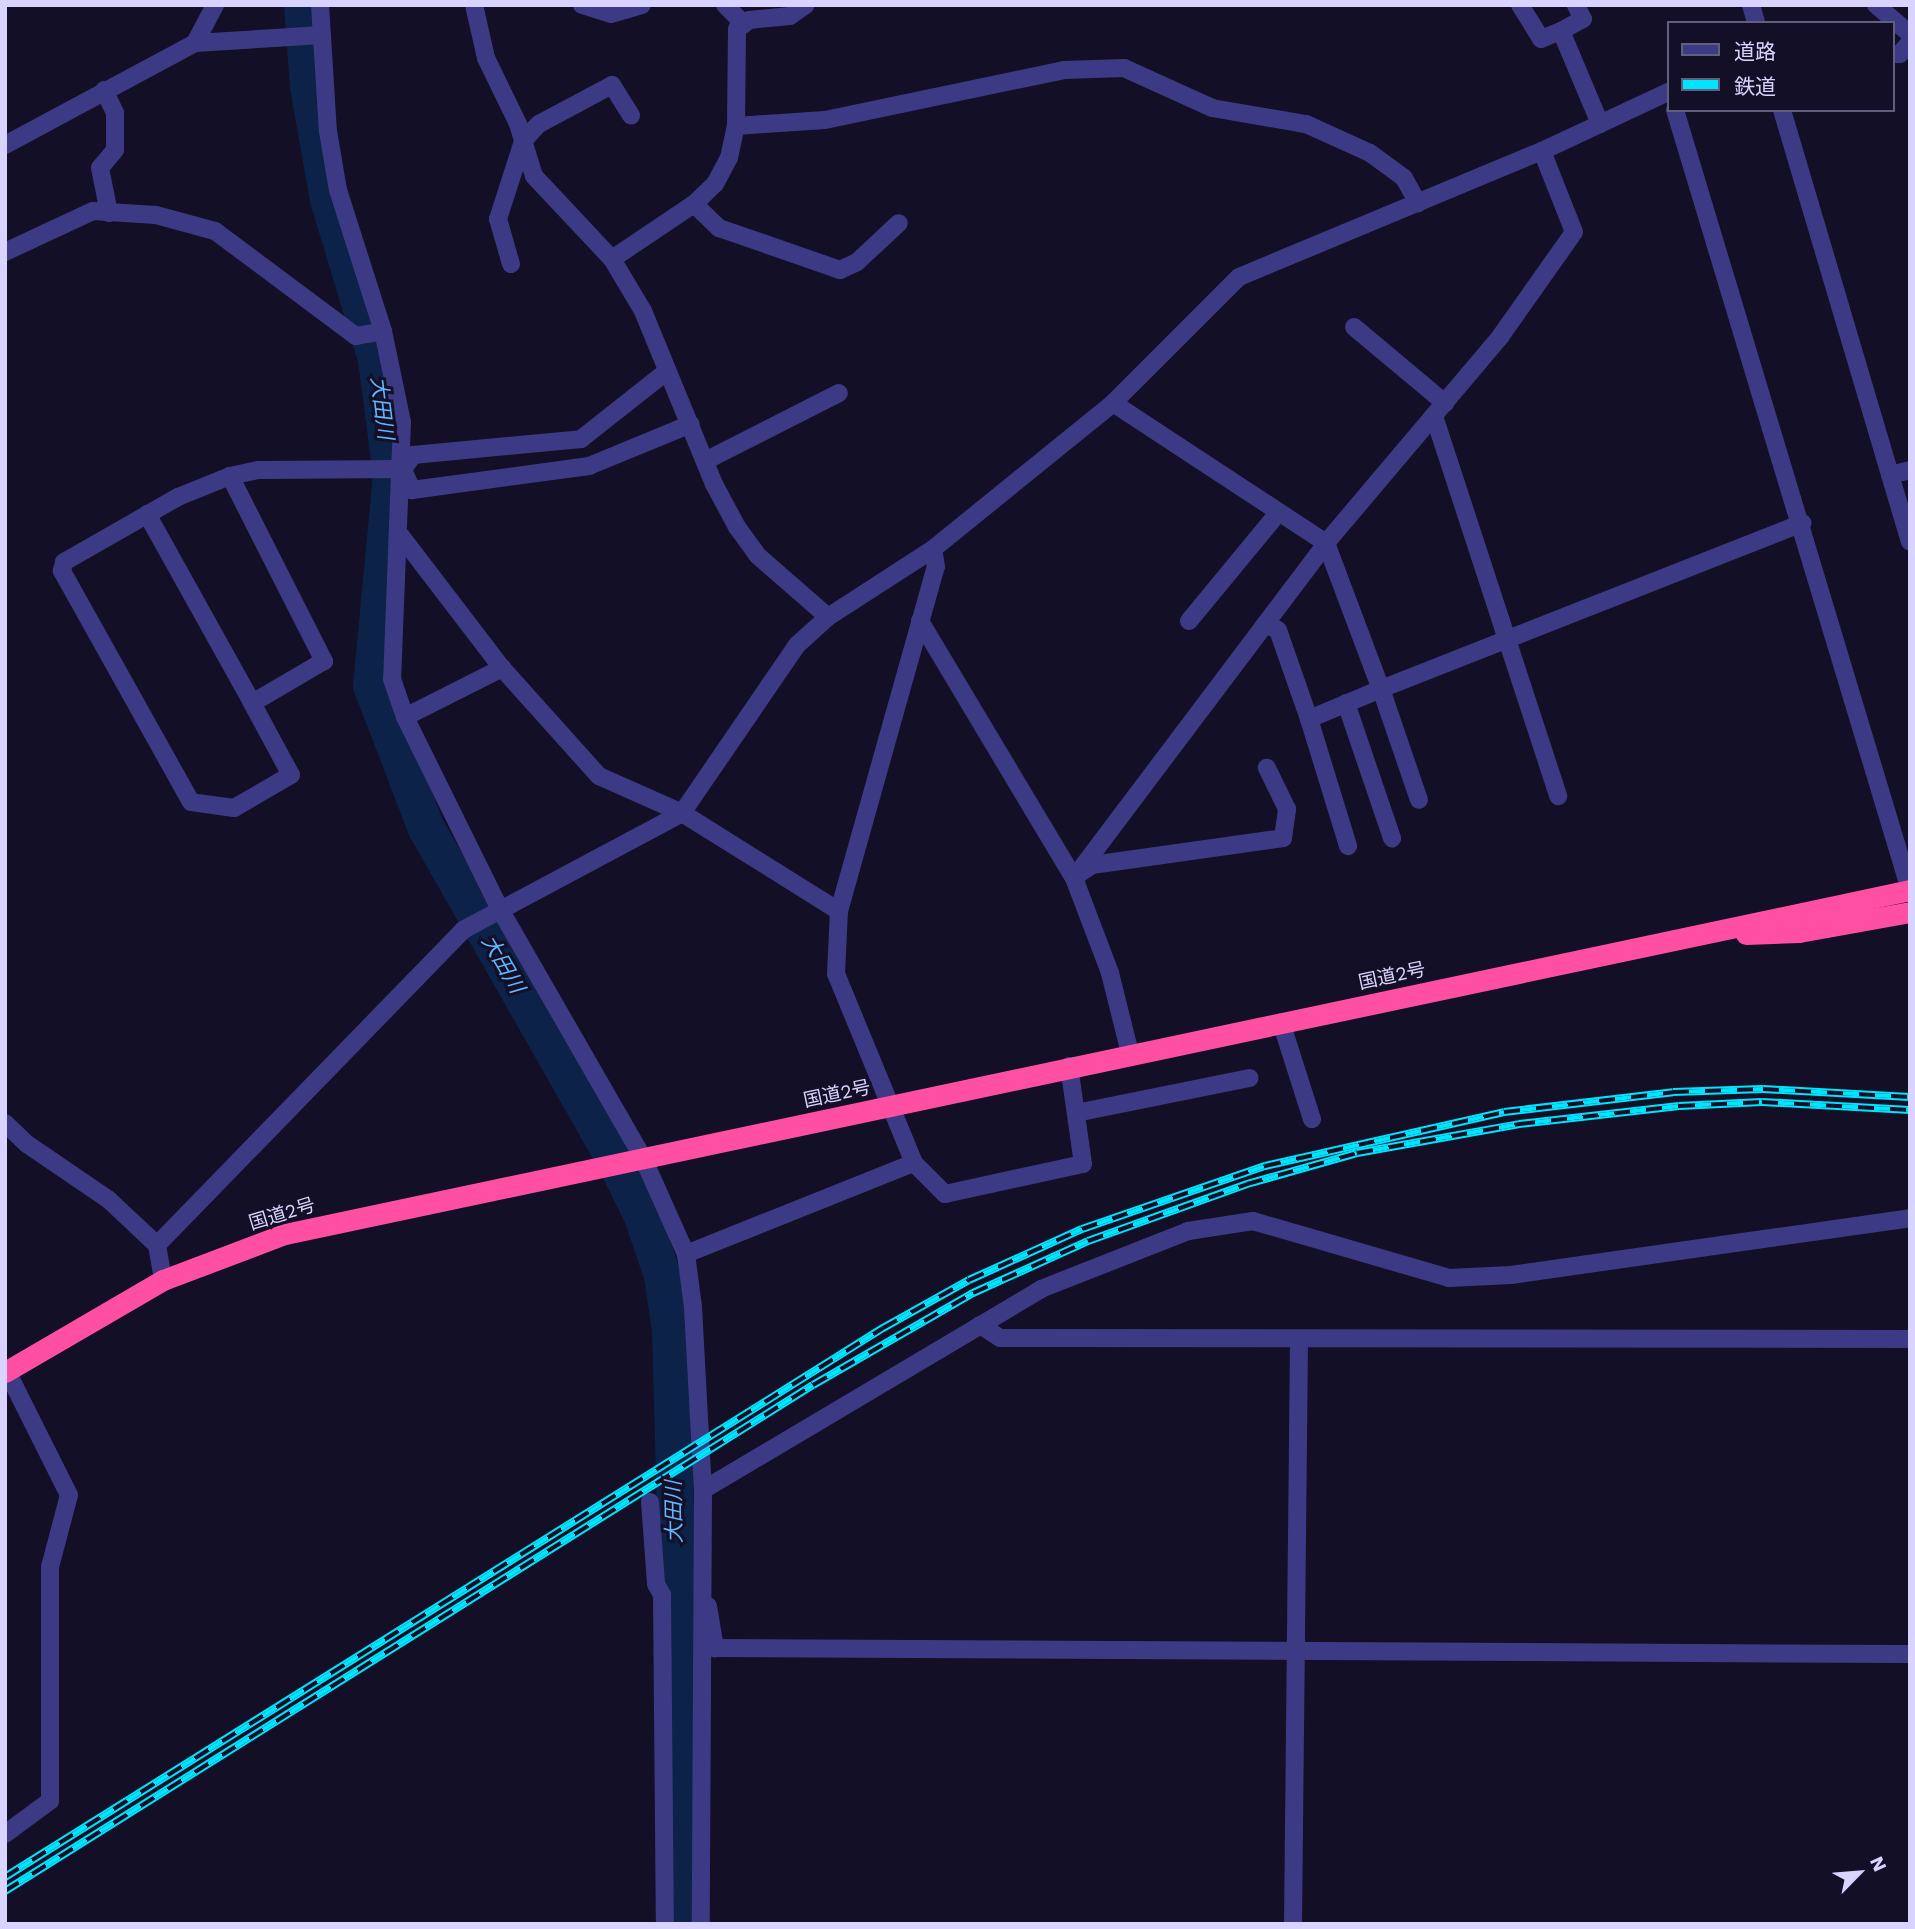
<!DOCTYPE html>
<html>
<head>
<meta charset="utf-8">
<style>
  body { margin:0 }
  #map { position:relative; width:1915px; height:1929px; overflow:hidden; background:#130f26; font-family:"Work Sans","Noto Sans JP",sans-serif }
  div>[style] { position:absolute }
  .river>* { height:37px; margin:-18.5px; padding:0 18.5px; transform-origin:18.5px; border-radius:18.5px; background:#0c2248 }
  .minor>* { height:18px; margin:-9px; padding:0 9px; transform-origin:9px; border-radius:9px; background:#3d3a85 }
  .highway>* { height:21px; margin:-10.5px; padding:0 10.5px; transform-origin:10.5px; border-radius:10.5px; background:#ff4fa3 }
  .rail>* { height:8px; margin-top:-4px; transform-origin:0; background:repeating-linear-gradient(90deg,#130f26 0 16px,#00e5ff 0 32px); box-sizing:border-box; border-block:2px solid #00e5ff }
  span { translate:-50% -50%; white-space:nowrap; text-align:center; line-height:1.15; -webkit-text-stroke:6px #130f26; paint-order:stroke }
  .street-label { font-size:19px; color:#d9d4ff }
  .water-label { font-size:21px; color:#62b6ff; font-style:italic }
  .frame { position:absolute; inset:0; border:7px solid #d9d4ff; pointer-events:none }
  .legend { position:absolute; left:1667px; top:21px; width:228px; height:91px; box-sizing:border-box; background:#130f26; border:2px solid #625e7d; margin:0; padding:9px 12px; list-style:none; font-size:21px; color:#d9d4ff }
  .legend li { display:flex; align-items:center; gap:14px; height:35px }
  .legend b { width:35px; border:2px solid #625e7d }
  .north { position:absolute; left:1824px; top:1838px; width:70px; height:70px; -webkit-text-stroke:5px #130f26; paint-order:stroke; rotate:65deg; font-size:19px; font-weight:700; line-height:28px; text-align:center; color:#d9d4ff }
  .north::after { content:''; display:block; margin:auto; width:24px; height:32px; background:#d9d4ff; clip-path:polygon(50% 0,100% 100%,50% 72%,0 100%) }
</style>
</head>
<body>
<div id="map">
  <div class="river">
    <i style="left:302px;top:5px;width:81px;rotate:85.8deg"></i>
    <i style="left:308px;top:86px;width:115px;rotate:80deg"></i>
    <i style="left:328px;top:199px;width:167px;rotate:73.3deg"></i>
    <i style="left:376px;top:359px;width:116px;rotate:82.6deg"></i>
    <i style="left:391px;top:474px;width:212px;rotate:95.4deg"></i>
    <i style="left:371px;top:685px;width:153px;rotate:69deg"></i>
    <i style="left:426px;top:828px;width:374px;rotate:60.4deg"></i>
    <i style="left:611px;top:1153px;width:70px;rotate:63.8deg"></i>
    <i style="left:642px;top:1216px;width:62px;rotate:71.3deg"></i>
    <i style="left:662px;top:1275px;width:57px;rotate:81.9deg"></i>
    <i style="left:670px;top:1331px;width:182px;rotate:88.4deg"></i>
    <i style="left:675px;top:1513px;width:411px;rotate:89.6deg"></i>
  </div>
  <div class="minor">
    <i style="left:320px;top:5px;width:126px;rotate:86.4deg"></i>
    <i style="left:328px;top:131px;width:60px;rotate:80.4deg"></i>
    <i style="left:338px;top:190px;width:148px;rotate:72.3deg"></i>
    <i style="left:383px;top:331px;width:93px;rotate:78.2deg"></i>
    <i style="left:402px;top:422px;width:257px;rotate:92.2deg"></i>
    <i style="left:392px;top:679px;width:40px;rotate:71.1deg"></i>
    <i style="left:405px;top:717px;width:216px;rotate:63.7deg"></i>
    <i style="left:501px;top:911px;width:285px;rotate:60.1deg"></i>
    <i style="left:643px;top:1158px;width:105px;rotate:65.9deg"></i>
    <i style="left:686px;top:1254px;width:53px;rotate:82.5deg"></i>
    <i style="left:693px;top:1307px;width:183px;rotate:86.9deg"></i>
    <i style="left:703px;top:1490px;width:434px;rotate:90.3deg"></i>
    <i style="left:474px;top:5px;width:54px;rotate:77.2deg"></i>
    <i style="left:486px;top:58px;width:73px;rotate:64.1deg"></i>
    <i style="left:518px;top:124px;width:54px;rotate:72.9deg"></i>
    <i style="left:534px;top:176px;width:114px;rotate:46.8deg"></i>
    <i style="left:612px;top:259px;width:61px;rotate:59.2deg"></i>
    <i style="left:643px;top:311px;width:187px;rotate:67.7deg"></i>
    <i style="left:714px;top:484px;width:49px;rotate:61.9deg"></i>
    <i style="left:737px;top:527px;width:34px;rotate:54deg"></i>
    <i style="left:757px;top:555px;width:94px;rotate:41.1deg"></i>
    <i style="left:582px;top:5px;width:30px;rotate:17deg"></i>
    <i style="left:611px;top:14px;width:32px;rotate:-16deg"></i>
    <i style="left:725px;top:5px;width:27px;rotate:45deg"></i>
    <i style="left:1520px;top:5px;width:40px;rotate:58deg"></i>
    <i style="left:1541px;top:39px;width:22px;rotate:-22deg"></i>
    <i style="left:1561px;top:31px;width:101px;rotate:67.2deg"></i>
    <i style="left:1751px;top:5px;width:19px;rotate:74deg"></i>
    <i style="left:1876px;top:5px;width:45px;rotate:40.5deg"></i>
    <i style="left:1561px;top:31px;width:25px;rotate:-29deg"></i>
    <i style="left:1583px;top:19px;width:16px;rotate:-117deg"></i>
    <i style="left:195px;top:43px;width:127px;rotate:-3.6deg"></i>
    <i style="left:1892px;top:54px;width:8px"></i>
    <i style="left:1900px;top:54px;width:16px;rotate:-50deg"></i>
    <i style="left:104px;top:90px;width:25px;rotate:64deg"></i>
    <i style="left:115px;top:113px;width:37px;rotate:90deg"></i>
    <i style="left:115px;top:150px;width:23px;rotate:130deg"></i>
    <i style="left:100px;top:168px;width:46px;rotate:78.7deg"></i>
    <i style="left:1675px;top:110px;width:815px;rotate:73.23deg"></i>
    <i style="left:1782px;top:110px;width:450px;rotate:73.5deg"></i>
    <i style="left:736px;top:126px;width:89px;rotate:-3.9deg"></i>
    <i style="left:825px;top:120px;width:244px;rotate:-11.8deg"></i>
    <i style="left:1064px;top:70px;width:60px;rotate:-1.9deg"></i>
    <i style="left:1124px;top:68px;width:97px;rotate:24.4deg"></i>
    <i style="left:1212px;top:108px;width:95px;rotate:9.7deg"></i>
    <i style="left:1306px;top:124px;width:70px;rotate:24.4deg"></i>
    <i style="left:1370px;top:153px;width:42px;rotate:36.3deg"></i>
    <i style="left:1404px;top:178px;width:29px;rotate:61deg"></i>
    <i style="left:5px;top:145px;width:216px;rotate:-28.2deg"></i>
    <i style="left:195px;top:43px;width:43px;rotate:-62.2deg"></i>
    <i style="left:694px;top:204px;width:35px;rotate:44deg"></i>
    <i style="left:719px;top:228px;width:128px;rotate:19.1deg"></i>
    <i style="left:840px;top:270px;width:19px;rotate:-25deg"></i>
    <i style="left:857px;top:262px;width:57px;rotate:-42.9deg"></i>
    <i style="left:5px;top:252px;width:97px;rotate:-25deg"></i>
    <i style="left:93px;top:211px;width:63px;rotate:3.6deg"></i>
    <i style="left:156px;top:215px;width:61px;rotate:15.2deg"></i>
    <i style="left:215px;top:231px;width:176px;rotate:36.7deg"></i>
    <i style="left:356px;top:336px;width:27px;rotate:-10deg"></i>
    <i style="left:612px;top:259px;width:99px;rotate:-33.9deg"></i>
    <i style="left:694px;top:204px;width:29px;rotate:-44deg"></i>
    <i style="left:715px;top:184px;width:30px;rotate:-62deg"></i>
    <i style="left:729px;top:158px;width:33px;rotate:-78deg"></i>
    <i style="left:736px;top:126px;width:97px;rotate:-89.4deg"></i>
    <i style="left:737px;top:29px;width:15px;rotate:-37deg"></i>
    <i style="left:749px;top:20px;width:41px;rotate:-5.6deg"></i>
    <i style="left:790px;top:16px;width:19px;rotate:-35deg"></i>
    <i style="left:511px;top:264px;width:47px;rotate:-106.1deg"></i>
    <i style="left:498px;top:219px;width:82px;rotate:-72.2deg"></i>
    <i style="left:523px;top:141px;width:23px;rotate:-47deg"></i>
    <i style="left:539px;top:124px;width:83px;rotate:-28.1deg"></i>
    <i style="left:612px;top:85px;width:36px;rotate:58deg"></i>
    <i style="left:1354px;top:327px;width:119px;rotate:39.9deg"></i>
    <i style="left:1113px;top:403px;width:255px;rotate:33.3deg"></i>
    <i style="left:1326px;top:543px;width:156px;rotate:69.4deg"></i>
    <i style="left:1381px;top:689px;width:453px;rotate:-21.5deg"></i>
    <i style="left:1434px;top:416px;width:400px;rotate:71.9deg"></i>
    <i style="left:705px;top:461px;width:150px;rotate:-26.9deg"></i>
    <i style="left:404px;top:472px;width:20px;rotate:66deg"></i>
    <i style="left:412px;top:490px;width:179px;rotate:-7.7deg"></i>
    <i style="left:589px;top:466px;width:110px;rotate:-22.4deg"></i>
    <i style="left:1890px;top:475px;width:21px;rotate:-14deg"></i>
    <i style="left:230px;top:476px;width:208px;rotate:63.1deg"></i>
    <i style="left:324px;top:661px;width:83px;rotate:149.7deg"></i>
    <i style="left:252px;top:703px;width:82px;rotate:61.6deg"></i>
    <i style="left:291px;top:775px;width:66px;rotate:149.9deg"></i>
    <i style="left:234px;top:808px;width:43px;rotate:-172.1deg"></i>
    <i style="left:191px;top:802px;width:265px;rotate:-119.2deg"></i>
    <i style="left:62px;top:571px;width:9px;rotate:-77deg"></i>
    <i style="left:64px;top:562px;width:131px;rotate:-29.7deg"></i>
    <i style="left:178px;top:497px;width:56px;rotate:-22deg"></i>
    <i style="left:230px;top:476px;width:29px;rotate:-12deg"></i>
    <i style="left:258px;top:470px;width:145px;rotate:-0.4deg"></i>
    <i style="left:403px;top:469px;width:17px;rotate:-54deg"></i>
    <i style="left:413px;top:455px;width:169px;rotate:-5.4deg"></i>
    <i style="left:581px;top:439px;width:110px;rotate:-38.3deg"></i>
    <i style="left:147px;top:514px;width:216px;rotate:60.9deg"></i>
    <i style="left:401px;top:536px;width:166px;rotate:52.6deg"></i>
    <i style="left:502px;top:668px;width:145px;rotate:48.1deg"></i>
    <i style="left:599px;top:776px;width:91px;rotate:24deg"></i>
    <i style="left:682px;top:813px;width:185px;rotate:32deg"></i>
    <i style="left:920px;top:621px;width:300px;rotate:59.1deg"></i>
    <i style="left:1074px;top:878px;width:102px;rotate:69.2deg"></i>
    <i style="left:1110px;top:973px;width:82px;rotate:76deg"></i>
    <i style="left:1189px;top:621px;width:141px;rotate:-50.5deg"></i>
    <i style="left:1265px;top:624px;width:14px;rotate:25deg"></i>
    <i style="left:1278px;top:630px;width:94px;rotate:70.8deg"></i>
    <i style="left:1309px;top:719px;width:78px;rotate:-22.6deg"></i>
    <i style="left:1381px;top:689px;width:117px;rotate:71.1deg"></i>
    <i style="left:1346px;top:703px;width:143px;rotate:71.2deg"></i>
    <i style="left:405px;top:717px;width:109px;rotate:-26.8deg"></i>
    <i style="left:1309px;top:719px;width:133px;rotate:72.9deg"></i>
    <i style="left:1079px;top:874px;width:16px;rotate:-35deg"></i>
    <i style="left:1092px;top:865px;width:193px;rotate:-8deg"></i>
    <i style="left:1283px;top:838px;width:29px;rotate:-82deg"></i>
    <i style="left:1287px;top:809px;width:46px;rotate:-116deg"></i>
    <i style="left:1074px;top:878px;width:419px;rotate:-53deg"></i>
    <i style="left:1326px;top:543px;width:270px;rotate:-49.8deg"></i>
    <i style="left:1500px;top:337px;width:128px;rotate:-54.8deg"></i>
    <i style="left:1574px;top:232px;width:87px;rotate:-111.6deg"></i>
    <i style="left:1281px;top:1022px;width:102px;rotate:72.3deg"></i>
    <i style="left:1076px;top:1113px;width:177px;rotate:-11.4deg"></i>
    <i style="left:5px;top:1123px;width:30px;rotate:44deg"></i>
    <i style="left:27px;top:1144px;width:99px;rotate:34.3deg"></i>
    <i style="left:109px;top:1200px;width:66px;rotate:43.2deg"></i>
    <i style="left:157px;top:1245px;width:36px;rotate:80deg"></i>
    <i style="left:914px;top:1163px;width:44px;rotate:45deg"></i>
    <i style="left:945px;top:1194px;width:141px;rotate:-12.3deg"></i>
    <i style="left:1083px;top:1164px;width:99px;rotate:-98.1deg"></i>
    <i style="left:157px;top:1245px;width:439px;rotate:-45.8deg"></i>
    <i style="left:463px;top:930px;width:248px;rotate:-28.1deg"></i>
    <i style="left:682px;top:813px;width:204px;rotate:-55.6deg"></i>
    <i style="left:797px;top:645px;width:42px;rotate:-42.1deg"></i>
    <i style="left:828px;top:617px;width:125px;rotate:-32.9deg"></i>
    <i style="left:933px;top:549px;width:232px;rotate:-39deg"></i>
    <i style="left:1113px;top:403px;width:178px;rotate:-45deg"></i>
    <i style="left:1239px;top:277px;width:328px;rotate:-22.6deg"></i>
    <i style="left:1542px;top:151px;width:139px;rotate:-25.1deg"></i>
    <i style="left:686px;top:1254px;width:245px;rotate:-21.8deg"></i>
    <i style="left:914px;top:1163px;width:204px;rotate:-112.4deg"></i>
    <i style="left:836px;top:974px;width:63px;rotate:-87.3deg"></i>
    <i style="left:839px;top:911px;width:357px;rotate:-74.3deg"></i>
    <i style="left:936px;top:567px;width:18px;rotate:-99deg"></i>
    <i style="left:980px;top:1325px;width:24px;rotate:33deg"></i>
    <i style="left:1000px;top:1338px;width:910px;rotate:0.06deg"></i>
    <i style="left:703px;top:1490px;width:393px;rotate:-30.7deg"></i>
    <i style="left:1041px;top:1289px;width:158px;rotate:-21.5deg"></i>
    <i style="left:1188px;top:1231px;width:66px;rotate:-8.7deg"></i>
    <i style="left:1253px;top:1221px;width:204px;rotate:16.2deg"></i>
    <i style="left:1449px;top:1278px;width:62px;rotate:-2.8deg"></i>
    <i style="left:1511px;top:1275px;width:403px;rotate:-8.1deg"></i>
    <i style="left:650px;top:1502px;width:82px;rotate:85.8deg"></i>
    <i style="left:656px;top:1584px;width:13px;rotate:61deg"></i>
    <i style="left:662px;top:1595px;width:329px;rotate:89.5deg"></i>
    <i style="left:708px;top:1606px;width:43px;rotate:80.5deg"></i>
    <i style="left:715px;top:1648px;width:1195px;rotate:0.29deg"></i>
    <i style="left:5px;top:1834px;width:56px;rotate:-36.3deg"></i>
    <i style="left:50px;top:1801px;width:234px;rotate:-90deg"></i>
    <i style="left:50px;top:1567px;width:74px;rotate:-75.2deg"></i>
    <i style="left:69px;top:1495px;width:139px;rotate:-116.6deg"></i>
    <i style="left:1293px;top:1924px;width:584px;rotate:-89.41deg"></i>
  </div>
  <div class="highway">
    <i style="left:1746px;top:934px;width:53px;rotate:-2.2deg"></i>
    <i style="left:1799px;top:932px;width:113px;rotate:-10.2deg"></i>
    <i style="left:5px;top:1372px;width:183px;rotate:-30.2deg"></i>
    <i style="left:163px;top:1280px;width:130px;rotate:-20.7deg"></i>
    <i style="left:285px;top:1234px;width:1661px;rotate:-11.95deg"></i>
  </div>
  <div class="rail">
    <i style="left:5px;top:1877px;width:1036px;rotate:-32.02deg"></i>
    <i style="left:883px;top:1328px;width:98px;rotate:-29.2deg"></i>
    <i style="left:969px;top:1280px;width:124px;rotate:-24.3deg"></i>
    <i style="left:1082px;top:1229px;width:194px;rotate:-19deg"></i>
    <i style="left:1265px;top:1166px;width:245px;rotate:-12.7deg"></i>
    <i style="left:1504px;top:1112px;width:170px;rotate:-6.7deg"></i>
    <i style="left:1673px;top:1092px;width:90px;rotate:-1.9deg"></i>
    <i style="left:1763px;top:1089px;width:147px;rotate:3.1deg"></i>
    <i style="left:5px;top:1891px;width:953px;rotate:-32.06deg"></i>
    <i style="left:813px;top:1385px;width:185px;rotate:-29.9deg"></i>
    <i style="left:973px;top:1293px;width:126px;rotate:-24.3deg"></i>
    <i style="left:1088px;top:1241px;width:169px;rotate:-19.7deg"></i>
    <i style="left:1247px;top:1184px;width:114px;rotate:-15.7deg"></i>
    <i style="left:1357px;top:1153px;width:165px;rotate:-10.1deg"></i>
    <i style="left:1519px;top:1124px;width:161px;rotate:-6.4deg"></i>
    <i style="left:1679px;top:1106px;width:83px;rotate:-2.8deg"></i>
    <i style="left:1762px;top:1102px;width:148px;rotate:3.1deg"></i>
  </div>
  <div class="street-label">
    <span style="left:1392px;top:976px;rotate:-12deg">国道2号</span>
    <span style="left:837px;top:1094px;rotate:-12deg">国道2号</span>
    <span style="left:282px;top:1214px;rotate:-17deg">国道2号</span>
  </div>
  <div class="water-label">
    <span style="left:382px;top:408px;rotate:83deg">大田川</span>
    <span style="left:503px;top:964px;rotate:60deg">大田川</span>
    <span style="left:674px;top:1512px;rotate:-91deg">大田川</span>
  </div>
  <div class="frame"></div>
  <ul class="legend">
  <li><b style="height:9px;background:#3d3a85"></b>道路</li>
  <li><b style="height:9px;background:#00e5ff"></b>鉄道</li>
  </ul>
  <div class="north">N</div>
</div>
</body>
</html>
